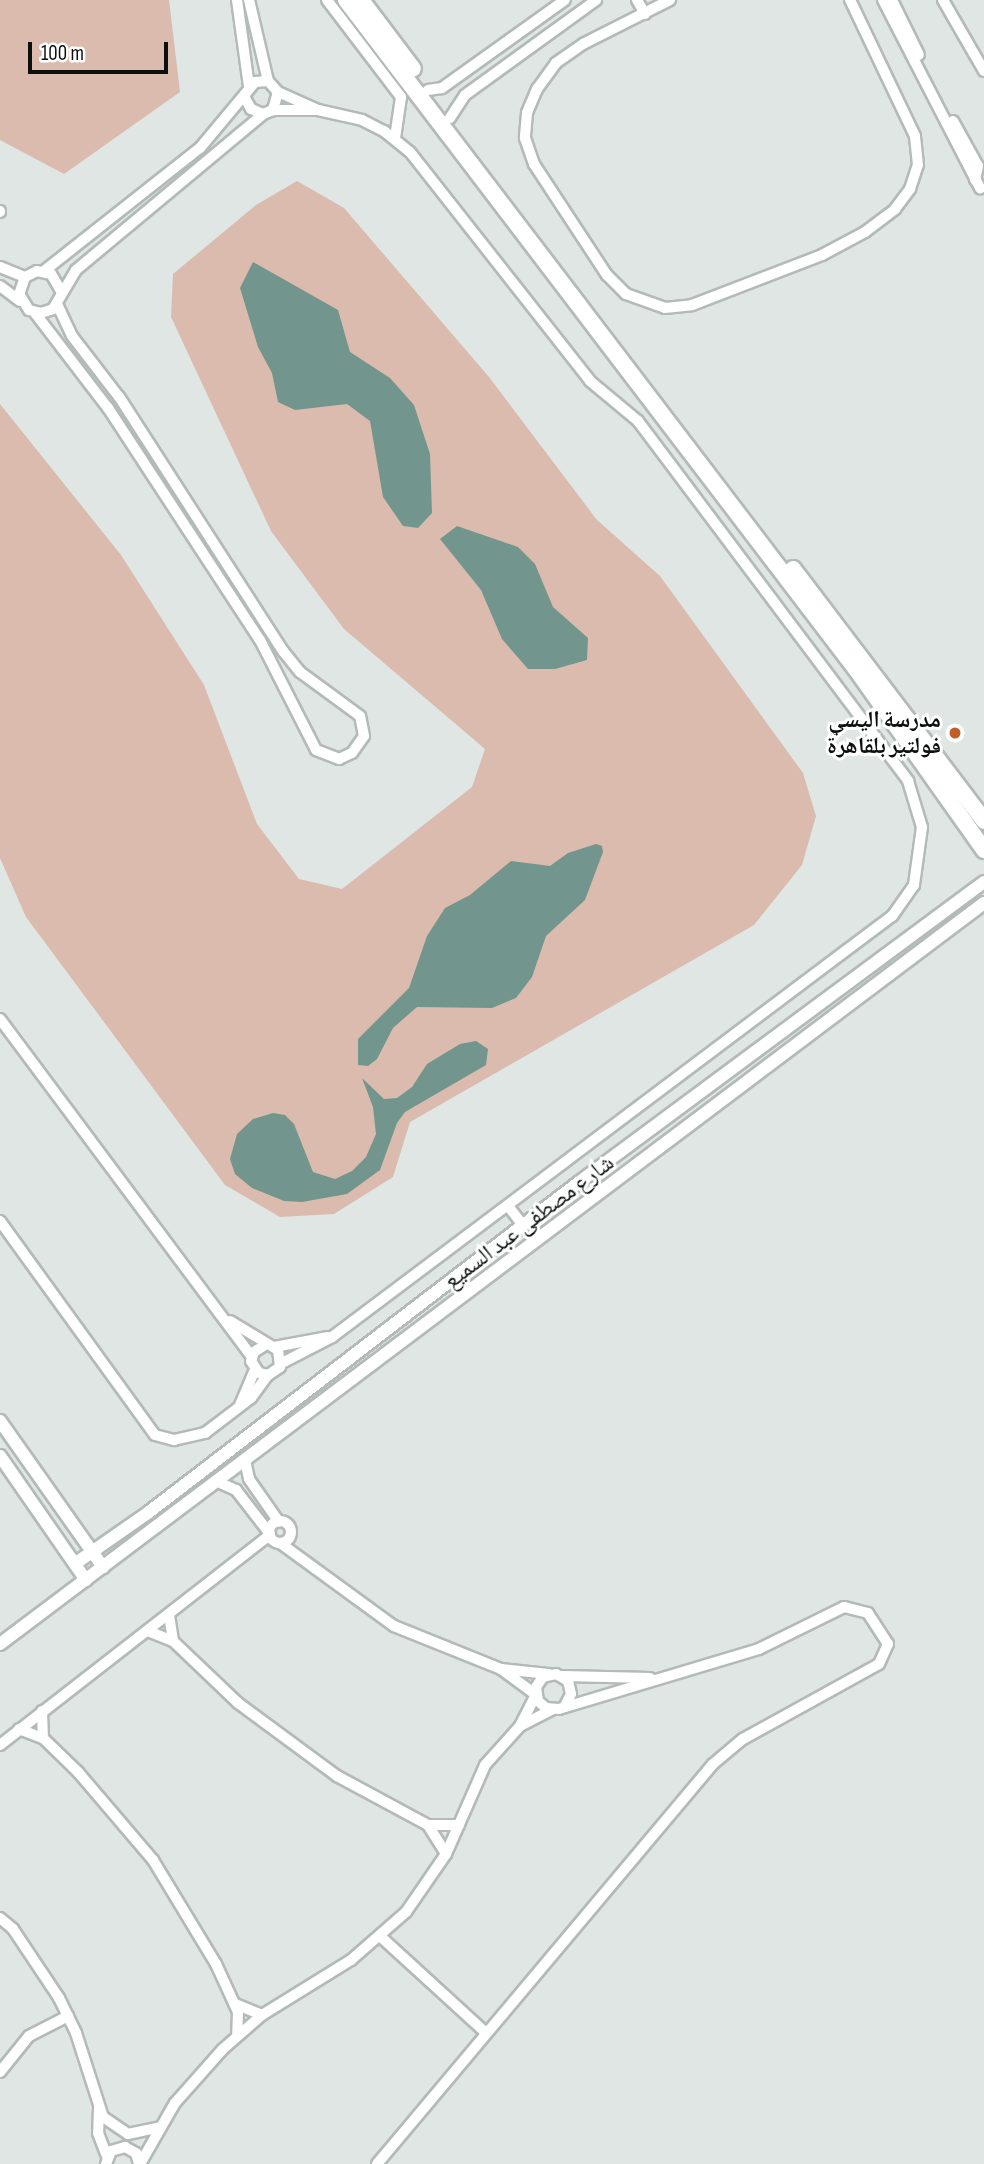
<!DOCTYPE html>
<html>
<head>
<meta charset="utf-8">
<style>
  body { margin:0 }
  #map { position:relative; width:984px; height:2164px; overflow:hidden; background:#dfe6e4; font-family:"Sofia Sans Condensed","Noto Naskh Arabic",sans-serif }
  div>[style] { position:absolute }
  .green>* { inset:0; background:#dabbad }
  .water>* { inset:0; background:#72968d }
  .roads { filter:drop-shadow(2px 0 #b3bab8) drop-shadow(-2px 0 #b3bab8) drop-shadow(0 2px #b3bab8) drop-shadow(0 -2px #b3bab8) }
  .minor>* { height:10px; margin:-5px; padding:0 5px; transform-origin:5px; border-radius:5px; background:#fff }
  .minor>.ring { margin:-5px; padding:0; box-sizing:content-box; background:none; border:10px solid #fff; border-radius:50% }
  .tertiary>* { height:12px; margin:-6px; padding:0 6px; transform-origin:6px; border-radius:6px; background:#fff }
  .primary>* { height:16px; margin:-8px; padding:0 8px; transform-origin:8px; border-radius:8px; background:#fff }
  .dots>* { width:19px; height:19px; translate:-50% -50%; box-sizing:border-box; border:4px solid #fff; border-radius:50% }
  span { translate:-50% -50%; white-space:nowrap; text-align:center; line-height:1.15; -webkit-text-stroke:6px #fff; paint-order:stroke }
  .poi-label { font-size:23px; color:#0d100f; font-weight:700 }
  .right { translate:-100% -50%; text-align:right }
  .street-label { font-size:23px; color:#0d100f }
  .scale { position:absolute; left:28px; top:42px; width:140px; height:32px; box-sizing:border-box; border:4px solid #0d100f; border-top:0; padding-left:9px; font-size:21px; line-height:24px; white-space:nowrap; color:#0d100f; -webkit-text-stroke:5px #fff; paint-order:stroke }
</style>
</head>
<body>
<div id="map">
  <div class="green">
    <i style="clip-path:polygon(0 0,169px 0,180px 92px,64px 174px,0 140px)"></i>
    <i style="clip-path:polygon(297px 181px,344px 208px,489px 377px,597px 520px,660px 576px,803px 773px,816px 816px,802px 865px,754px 925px,410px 1122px,393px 1177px,334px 1214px,280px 1217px,225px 1185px,26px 917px,0 858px,0 404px,121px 555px,204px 685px,257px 824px,299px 879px,342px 889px,472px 787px,485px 749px,344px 629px,271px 531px,171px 317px,173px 274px,256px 205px)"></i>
  </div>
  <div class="water">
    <i style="clip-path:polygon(253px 262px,338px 310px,350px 352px,390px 378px,414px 405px,430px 454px,432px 513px,418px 528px,403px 526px,383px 497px,370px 421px,347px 404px,295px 410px,278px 402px,272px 373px,258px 347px,240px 288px)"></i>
    <i style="clip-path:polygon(457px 526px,518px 547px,535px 564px,553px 607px,588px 638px,587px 660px,555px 669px,528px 669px,502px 639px,481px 590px,440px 539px)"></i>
    <i style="clip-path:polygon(596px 844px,602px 846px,603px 852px,585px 900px,546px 936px,532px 977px,516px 998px,492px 1008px,417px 1007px,393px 1028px,377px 1059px,368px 1066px,358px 1065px,358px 1039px,409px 988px,427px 936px,445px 908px,470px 895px,511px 861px,550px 866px,568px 853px)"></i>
    <i style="clip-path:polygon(476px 1041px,488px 1049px,486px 1065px,405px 1112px,397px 1123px,380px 1170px,347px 1194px,302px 1202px,284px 1201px,252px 1188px,235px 1174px,230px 1159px,237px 1134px,253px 1119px,273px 1113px,285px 1115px,294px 1124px,313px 1172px,335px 1179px,352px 1171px,366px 1157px,376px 1134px,373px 1107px,362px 1078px,384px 1099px,397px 1098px,412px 1087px,427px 1064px,460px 1044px)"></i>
  </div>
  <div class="roads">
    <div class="minor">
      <i style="left:237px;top:0;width:87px;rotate:82.1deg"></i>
      <i style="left:249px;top:0;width:83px;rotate:76.8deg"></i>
      <i style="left:327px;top:0;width:122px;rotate:52.7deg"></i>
      <i style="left:401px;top:97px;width:41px;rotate:98.3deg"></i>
      <i style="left:637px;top:0;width:16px;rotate:60deg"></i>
      <i style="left:670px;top:0;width:97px;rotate:153.2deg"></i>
      <i style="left:583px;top:44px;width:33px;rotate:145deg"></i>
      <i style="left:556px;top:63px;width:32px;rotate:126deg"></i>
      <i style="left:537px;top:89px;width:26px;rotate:113deg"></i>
      <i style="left:527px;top:113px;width:25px;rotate:95deg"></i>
      <i style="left:525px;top:138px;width:28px;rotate:71deg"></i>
      <i style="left:534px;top:164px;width:133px;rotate:56.7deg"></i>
      <i style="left:607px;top:275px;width:27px;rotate:45deg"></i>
      <i style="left:626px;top:294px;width:41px;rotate:19.7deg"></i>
      <i style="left:665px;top:308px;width:27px;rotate:-6deg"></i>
      <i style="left:692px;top:305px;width:139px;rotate:-21deg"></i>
      <i style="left:822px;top:255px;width:49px;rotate:-28.1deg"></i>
      <i style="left:865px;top:232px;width:38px;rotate:-37deg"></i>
      <i style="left:895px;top:209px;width:25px;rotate:-53deg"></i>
      <i style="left:910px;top:189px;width:25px;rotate:-72deg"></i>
      <i style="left:918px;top:165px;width:29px;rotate:-96deg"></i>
      <i style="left:915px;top:136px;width:151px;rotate:-115.5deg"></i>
      <i style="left:883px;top:0;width:212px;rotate:62.7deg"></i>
      <i style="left:892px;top:0;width:61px;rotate:63.9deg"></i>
      <i style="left:943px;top:0;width:82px;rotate:60deg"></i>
      <i style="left:428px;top:90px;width:14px;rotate:-8deg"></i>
      <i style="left:442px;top:88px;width:151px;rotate:-35.6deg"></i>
      <i style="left:278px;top:92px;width:44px;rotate:24.2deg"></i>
      <i style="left:273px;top:110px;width:45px"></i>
      <i style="left:318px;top:110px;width:45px;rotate:12.8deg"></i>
      <i style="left:362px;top:120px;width:25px;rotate:27deg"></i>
      <i style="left:384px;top:131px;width:33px;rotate:39deg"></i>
      <i style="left:410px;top:152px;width:291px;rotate:51.8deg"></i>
      <i style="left:590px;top:381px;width:62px;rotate:39.8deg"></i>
      <i style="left:638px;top:421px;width:450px;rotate:53.1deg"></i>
      <i style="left:908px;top:781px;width:48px;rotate:73.1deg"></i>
      <i style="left:922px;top:827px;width:59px;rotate:97.9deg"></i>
      <i style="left:914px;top:885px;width:38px;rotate:125deg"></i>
      <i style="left:892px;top:916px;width:701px;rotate:143.06deg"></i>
      <i style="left:332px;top:1337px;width:56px;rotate:152.5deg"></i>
      <i style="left:450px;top:118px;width:27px;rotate:-57deg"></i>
      <i style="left:465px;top:95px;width:162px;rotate:-35.9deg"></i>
      <i style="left:953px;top:121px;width:51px;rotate:60.9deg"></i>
      <i style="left:978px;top:166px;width:14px;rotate:102deg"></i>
      <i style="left:0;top:211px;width:1px;rotate:90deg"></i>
      <i style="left:0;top:267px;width:27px;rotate:22deg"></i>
      <i style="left:44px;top:271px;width:199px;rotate:-38.3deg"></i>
      <i style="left:200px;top:148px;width:86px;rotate:-50.2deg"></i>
      <i style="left:255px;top:82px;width:13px;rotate:-4deg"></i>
      <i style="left:268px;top:81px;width:15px;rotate:48deg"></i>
      <i style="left:278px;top:92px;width:19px;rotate:106deg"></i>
      <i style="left:273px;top:110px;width:11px;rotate:158deg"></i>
      <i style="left:263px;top:114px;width:13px;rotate:-157deg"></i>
      <i style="left:251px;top:109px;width:13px;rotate:-119deg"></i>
      <i style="left:0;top:286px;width:25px;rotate:37deg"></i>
      <i style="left:61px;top:291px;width:20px;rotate:-120deg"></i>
      <i style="left:51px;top:274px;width:14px;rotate:-168deg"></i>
      <i style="left:37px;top:271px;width:13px;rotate:153deg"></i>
      <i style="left:25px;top:277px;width:18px;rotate:109deg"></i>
      <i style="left:19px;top:294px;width:19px;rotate:58deg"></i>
      <i style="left:29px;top:310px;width:12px;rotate:14deg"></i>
      <i style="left:41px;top:313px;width:13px;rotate:-18deg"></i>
      <i style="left:53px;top:309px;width:45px;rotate:-59.5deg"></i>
      <i style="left:76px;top:270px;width:244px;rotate:-39.8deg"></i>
      <i style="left:35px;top:313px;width:120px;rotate:52.5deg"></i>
      <i style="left:108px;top:408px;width:277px;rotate:56.8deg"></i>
      <i style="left:260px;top:640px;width:123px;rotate:63deg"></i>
      <i style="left:316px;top:750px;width:25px;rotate:21deg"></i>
      <i style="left:339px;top:759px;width:14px;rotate:-25deg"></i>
      <i style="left:352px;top:753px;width:21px;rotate:-55deg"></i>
      <i style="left:364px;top:736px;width:20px;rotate:-101deg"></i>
      <i style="left:360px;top:716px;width:74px;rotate:-143.7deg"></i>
      <i style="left:300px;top:672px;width:27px;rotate:-129deg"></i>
      <i style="left:283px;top:651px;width:302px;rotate:-122.8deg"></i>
      <i style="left:119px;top:397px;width:77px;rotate:-127.6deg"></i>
      <i style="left:72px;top:336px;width:35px;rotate:-115deg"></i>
      <i style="left:0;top:1019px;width:422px;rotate:53.3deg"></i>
      <i style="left:508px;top:1206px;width:24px;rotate:52deg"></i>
      <i style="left:0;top:1221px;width:264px;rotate:54.1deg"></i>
      <i style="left:155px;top:1435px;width:20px;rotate:15deg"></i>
      <i style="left:174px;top:1440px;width:32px;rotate:-13deg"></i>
      <i style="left:205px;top:1433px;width:58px;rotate:-37.3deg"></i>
      <i style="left:251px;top:1398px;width:29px;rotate:-54deg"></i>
      <i style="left:230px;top:1321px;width:56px;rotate:31.1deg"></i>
      <i style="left:278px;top:1350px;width:17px;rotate:83deg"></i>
      <i style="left:280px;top:1367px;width:14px;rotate:146deg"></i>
      <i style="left:268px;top:1375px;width:9px;rotate:-167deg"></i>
      <i style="left:259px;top:1373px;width:14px;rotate:-124deg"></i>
      <i style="left:251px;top:1361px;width:9px;rotate:-72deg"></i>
      <i style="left:254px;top:1352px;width:13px;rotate:-32deg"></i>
      <i style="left:274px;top:1347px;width:55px;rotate:-10.5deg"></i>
      <i style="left:240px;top:1405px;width:38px;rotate:-67deg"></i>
      <i style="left:245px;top:1460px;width:19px;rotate:78deg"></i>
      <i style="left:249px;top:1479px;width:52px;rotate:55.1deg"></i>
      <i style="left:218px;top:1482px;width:20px;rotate:24deg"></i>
      <i style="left:236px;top:1490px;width:56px;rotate:52.3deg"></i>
      <i class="ring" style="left:269px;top:1521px;width:12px;height:12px"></i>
      <i style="left:280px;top:1543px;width:141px;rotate:36.1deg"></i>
      <i style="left:394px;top:1626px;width:115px;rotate:21.9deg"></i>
      <i style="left:501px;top:1669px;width:42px;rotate:36.3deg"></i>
      <i style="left:169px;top:1615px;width:26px;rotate:81deg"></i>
      <i style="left:148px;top:1631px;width:27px;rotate:22deg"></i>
      <i style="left:173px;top:1641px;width:90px;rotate:43.6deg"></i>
      <i style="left:238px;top:1703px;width:123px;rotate:36.4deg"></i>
      <i style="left:337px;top:1776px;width:103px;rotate:28.3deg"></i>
      <i style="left:428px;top:1825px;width:31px"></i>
      <i style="left:501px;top:1669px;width:48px;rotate:5.9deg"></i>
      <i style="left:563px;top:1676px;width:87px;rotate:1.3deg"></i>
      <i style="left:42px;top:1711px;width:27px;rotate:88deg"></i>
      <i style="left:520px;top:1726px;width:35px;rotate:-63deg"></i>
      <i style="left:19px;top:1729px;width:26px;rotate:21deg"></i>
      <i style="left:43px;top:1738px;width:49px;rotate:44.2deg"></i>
      <i style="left:78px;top:1772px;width:116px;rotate:49.6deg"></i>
      <i style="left:153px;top:1860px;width:122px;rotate:58.8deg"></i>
      <i style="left:216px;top:1964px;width:53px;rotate:65.4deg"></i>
      <i style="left:238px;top:2012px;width:24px;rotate:92deg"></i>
      <i style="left:0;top:1745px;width:342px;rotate:-37.9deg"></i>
      <i style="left:428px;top:1825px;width:34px;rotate:58deg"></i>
      <i style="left:0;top:1918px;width:17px;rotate:40deg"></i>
      <i style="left:13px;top:1929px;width:83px;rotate:56.3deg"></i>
      <i style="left:59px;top:1998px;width:39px;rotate:64deg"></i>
      <i style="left:76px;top:2033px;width:88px;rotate:72.2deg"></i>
      <i style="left:103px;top:2117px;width:30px;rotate:34deg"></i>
      <i style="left:128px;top:2134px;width:33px;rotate:-12deg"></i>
      <i style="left:381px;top:1937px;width:141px;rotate:42.4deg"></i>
      <i style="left:235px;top:2004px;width:29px;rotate:22deg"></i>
      <i style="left:0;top:2072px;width:46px;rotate:-51.1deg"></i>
      <i style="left:29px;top:2036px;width:44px;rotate:-27.1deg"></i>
      <i style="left:99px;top:2108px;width:25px;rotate:92deg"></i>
      <i style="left:98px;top:2133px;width:26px;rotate:69deg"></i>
      <i style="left:106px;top:2164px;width:14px;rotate:-69deg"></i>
      <i style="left:111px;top:2151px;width:15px;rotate:-16deg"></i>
      <i style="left:125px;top:2147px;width:13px;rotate:29deg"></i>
      <i style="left:136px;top:2153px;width:11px;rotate:75deg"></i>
      <i style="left:140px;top:2164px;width:70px;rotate:-60.2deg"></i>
      <i style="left:175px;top:2103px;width:72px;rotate:-48.4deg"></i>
      <i style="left:223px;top:2049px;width:52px;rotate:-41.1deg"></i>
      <i style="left:262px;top:2015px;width:105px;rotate:-31.7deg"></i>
      <i style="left:351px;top:1960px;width:73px;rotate:-41.1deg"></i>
      <i style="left:406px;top:1912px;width:70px;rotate:-55.4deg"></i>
      <i style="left:446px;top:1854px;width:97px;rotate:-66.3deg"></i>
      <i style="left:485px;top:1765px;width:52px;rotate:-48.1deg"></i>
      <i style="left:520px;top:1726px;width:36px;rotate:-27deg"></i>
      <i style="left:377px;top:2164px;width:522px;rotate:-49.97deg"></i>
      <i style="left:713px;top:1764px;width:39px;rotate:-40deg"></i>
      <i style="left:743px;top:1739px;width:155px;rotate:-28.9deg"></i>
      <i style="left:879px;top:1664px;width:22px;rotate:-66deg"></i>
      <i style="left:888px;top:1644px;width:37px;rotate:-123deg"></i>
      <i style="left:868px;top:1613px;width:25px;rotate:-166deg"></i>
      <i style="left:844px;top:1607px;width:95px;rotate:153.7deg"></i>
      <i style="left:759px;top:1649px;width:209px;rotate:163.3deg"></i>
      <i style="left:559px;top:1709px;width:13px;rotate:-176deg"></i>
      <i style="left:546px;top:1708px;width:11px;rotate:-139deg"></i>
      <i style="left:538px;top:1701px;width:14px;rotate:-98deg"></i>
      <i style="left:536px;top:1687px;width:12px;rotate:-55deg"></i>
      <i style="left:543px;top:1677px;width:13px;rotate:-13deg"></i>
      <i style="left:556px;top:1674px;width:14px;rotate:30deg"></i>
      <i style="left:568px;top:1681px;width:13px;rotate:77deg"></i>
      <i style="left:571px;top:1694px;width:13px;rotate:117deg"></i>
    </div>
    <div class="tertiary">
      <i style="left:0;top:1421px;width:179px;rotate:54.8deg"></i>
      <i style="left:0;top:1456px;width:151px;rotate:55.3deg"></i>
      <i style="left:76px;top:1563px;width:89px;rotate:-34.9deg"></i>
      <i style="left:149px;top:1512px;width:541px;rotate:-37.48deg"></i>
      <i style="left:578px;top:1183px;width:505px;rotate:-36.55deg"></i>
      <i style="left:0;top:1644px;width:1232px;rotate:-36.98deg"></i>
    </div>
    <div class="primary">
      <i style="left:346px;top:0;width:841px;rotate:52.68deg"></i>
      <i style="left:856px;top:669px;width:222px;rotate:54.7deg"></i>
      <i style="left:361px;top:0;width:86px;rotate:53deg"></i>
      <i style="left:793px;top:569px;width:316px;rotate:52.8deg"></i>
    </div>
  </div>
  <div class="dots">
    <i style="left:955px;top:733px;background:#c15d26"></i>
  </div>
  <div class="poi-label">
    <span class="right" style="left:941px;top:733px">مدرسة اليسي<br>فولتير بلقاهرة</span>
  </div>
  <div class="street-label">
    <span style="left:529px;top:1222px;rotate:-37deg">شارع مصطفى عبد السميع</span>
  </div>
  <div class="scale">100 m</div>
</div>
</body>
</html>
